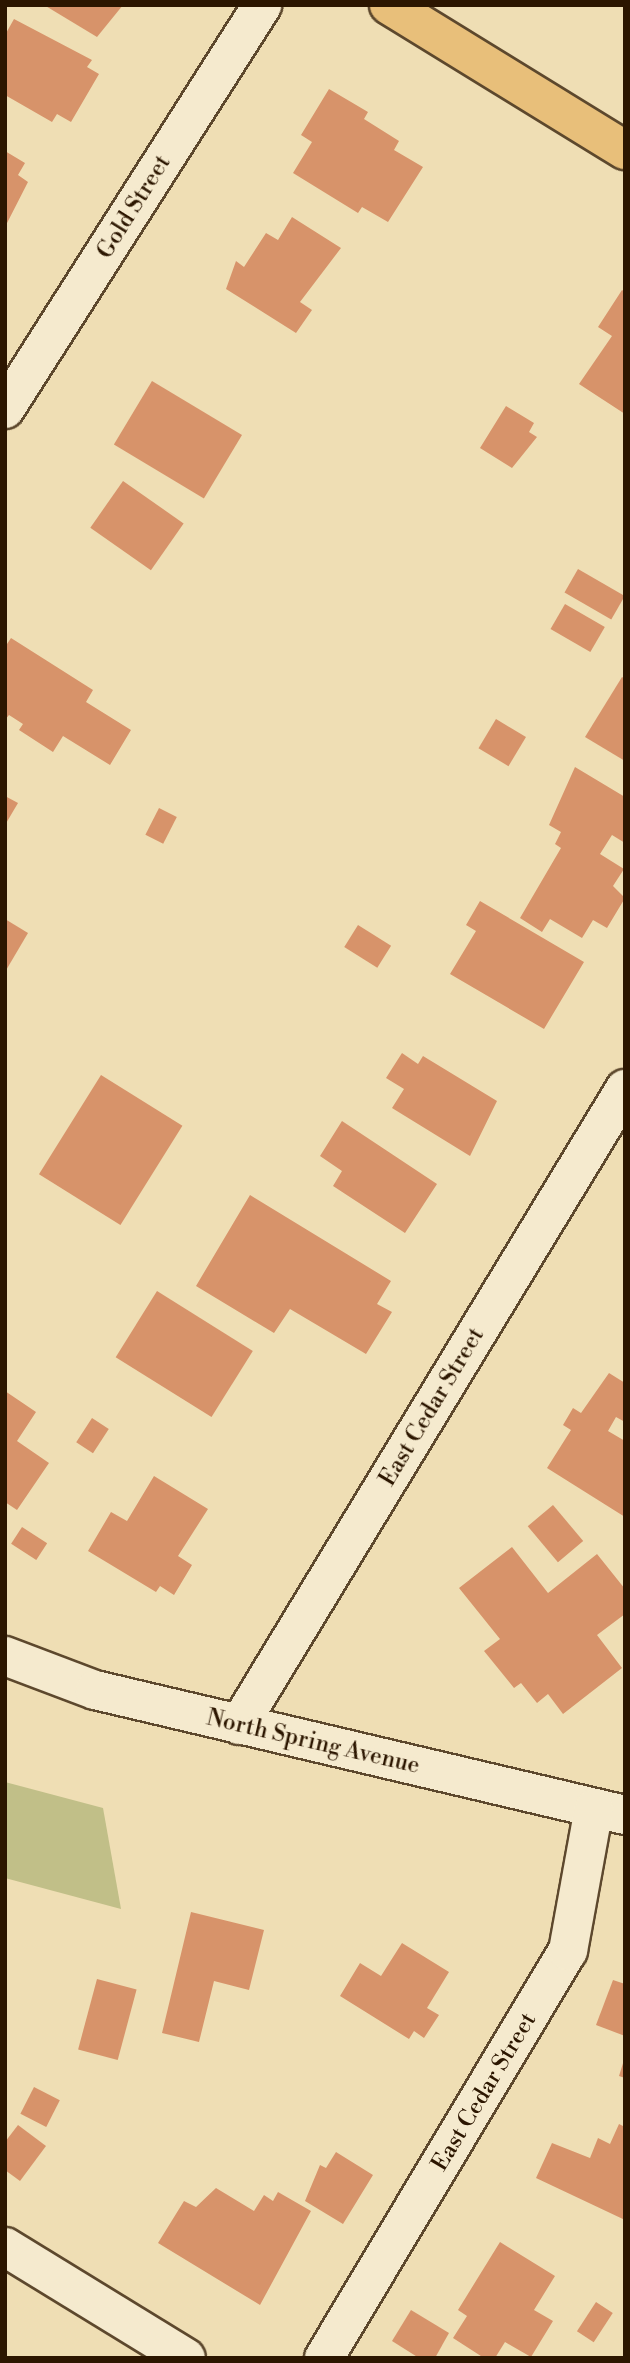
<!DOCTYPE html>
<html>
<head>
<meta charset="utf-8">
<style>
  body { margin:0 }
  #map { position:relative; width:630px; height:2363px; overflow:hidden; background:#efdeb4; font-family:"Libre Bodoni",serif }
  div>[style] { position:absolute }
  .green>* { inset:0; background:#c1bf88 }
  .building>* { inset:0; background:#d7936a; transform-origin:0 0 }
  .roads { filter:drop-shadow(2px 0 #5d482d) drop-shadow(-2px 0 #5d482d) drop-shadow(0 2px #5d482d) drop-shadow(0 -2px #5d482d) }
  .street>* { height:38px; margin:-19px; padding:0 19px; transform-origin:19px; border-radius:19px; background:#f5eace }
  .primary>* { height:38px; margin:-19px; padding:0 19px; transform-origin:19px; border-radius:19px; background:#e8bf7a }
  span { translate:-50% -50%; white-space:nowrap; text-align:center; line-height:1.15; -webkit-text-stroke:5px #f5eace; paint-order:stroke }
  .street-label { font-size:23px; color:#2c1600 }
  .frame { position:absolute; inset:0; border:7px solid #2c1600; pointer-events:none }
</style>
</head>
<body>
<div id="map">
  <div class="green">
    <i style="clip-path:polygon(5px 1782px,103px 1808px,121px 1909px,5px 1878px)"></i>
  </div>
  <div class="building">
    <i style="clip-path:polygon(44px 5px,123px 5px,97px 37px)"></i>
    <i style="clip-path:polygon(14px 19px,92px 60px,87px 67px,99px 74px,71px 122px,57px 114px,52px 122px,5px 95px,5px 35px)"></i>
    <i style="clip-path:polygon(329px 89px,368px 112px,364px 119px,399px 141px,394px 150px,423px 167px,388px 222px,362px 207px,358px 213px,293px 173px,312px 142px,301px 135px)"></i>
    <i style="clip-path:polygon(5px 151px,25px 163px,18px 175px,28px 182px,5px 227px)"></i>
    <i style="clip-path:polygon(292px 217px,341px 248px,300px 302px,312px 310px,296px 333px,226px 289px,236px 261px,244px 267px,266px 233px,278px 240px)"></i>
    <i style="clip-path:polygon(622px 290px,625px 292px,625px 414px,579px 384px,612px 336px,598px 327px)"></i>
    <i style="left:152px;top:381px;width:105px;height:74px;rotate:31deg"></i>
    <i style="clip-path:polygon(506px 406px,534px 423px,529px 432px,537px 437px,512px 468px,480px 448px)"></i>
    <i style="left:123px;top:481px;width:74px;height:57px;rotate:35deg"></i>
    <i style="left:578px;top:569px;width:54px;height:27px;rotate:30deg"></i>
    <i style="left:565px;top:604px;width:46px;height:29px;rotate:30deg"></i>
    <i style="clip-path:polygon(11px 638px,93px 690px,86px 702px,131px 730px,110px 765px,63px 736px,53px 752px,19px 730px,23px 724px,9px 715px,5px 720px,5px 647px)"></i>
    <i style="clip-path:polygon(622px 677px,625px 679px,625px 761px,585px 737px)"></i>
    <i style="left:496px;top:719px;width:35px;height:34px;rotate:31deg"></i>
    <i style="clip-path:polygon(575px 767px,625px 797px,625px 843px,612px 835px,600px 854px,624px 869px,613px 886px,625px 898px,607px 928px,593px 920px,582px 938px,550px 919px,542px 932px,520px 918px,561px 848px,555px 844px,561px 832px,549px 825px)"></i>
    <i style="clip-path:polygon(5px 796px,18px 803px,5px 825px)"></i>
    <i style="left:159px;top:808px;width:20px;height:30px;rotate:27deg"></i>
    <i style="clip-path:polygon(480px 901px,584px 962px,544px 1029px,450px 974px,476px 931px,466px 925px)"></i>
    <i style="clip-path:polygon(5px 919px,28px 933px,5px 972px)"></i>
    <i style="left:358px;top:925px;width:39px;height:26px;rotate:32deg"></i>
    <i style="clip-path:polygon(402px 1053px,418px 1064px,423px 1056px,497px 1101px,470px 1156px,392px 1108px,404px 1089px,386px 1078px)"></i>
    <i style="left:101px;top:1075px;width:96px;height:117px;rotate:32deg"></i>
    <i style="clip-path:polygon(342px 1121px,437px 1184px,405px 1233px,333px 1186px,342px 1171px,320px 1156px)"></i>
    <i style="clip-path:polygon(250px 1195px,391px 1281px,377px 1304px,392px 1312px,366px 1354px,290px 1309px,274px 1333px,196px 1286px)"></i>
    <i style="left:157px;top:1291px;width:113px;height:78px;rotate:32deg"></i>
    <i style="clip-path:polygon(609px 1373px,625px 1383px,625px 1422px,616px 1417px,608px 1431px,625px 1441px,625px 1517px,547px 1468px,571px 1430px,563px 1425px,573px 1408px,581px 1413px)"></i>
    <i style="clip-path:polygon(5px 1391px,36px 1412px,17px 1441px,49px 1463px,17px 1510px,5px 1502px)"></i>
    <i style="left:92px;top:1418px;width:20px;height:29px;rotate:33deg"></i>
    <i style="clip-path:polygon(154px 1476px,208px 1509px,178px 1556px,192px 1565px,174px 1595px,160px 1586px,156px 1592px,88px 1551px,111px 1512px,127px 1521px)"></i>
    <i style="left:553px;top:1505px;width:47px;height:33px;rotate:50deg"></i>
    <i style="left:22px;top:1527px;width:30px;height:20px;rotate:33deg"></i>
    <i style="clip-path:polygon(512px 1547px,548px 1593px,597px 1554px,625px 1589px,625px 1614px,597px 1635px,622px 1668px,563px 1714px,548px 1694px,537px 1703px,521px 1683px,514px 1688px,484px 1651px,500px 1639px,459px 1588px)"></i>
    <i style="clip-path:polygon(191px 1912px,264px 1930px,249px 1990px,214px 1981px,199px 2042px,162px 2033px)"></i>
    <i style="clip-path:polygon(402px 1943px,449px 1972px,427px 2008px,439px 2015px,424px 2038px,414px 2031px,409px 2039px,340px 1996px,360px 1963px,381px 1976px)"></i>
    <i style="left:97px;top:1979px;width:41px;height:73px;rotate:15deg"></i>
    <i style="clip-path:polygon(613px 1980px,625px 1984px,625px 2036px,596px 2025px)"></i>
    <i style="clip-path:polygon(624px 2060px,625px 2060px,625px 2078px,619px 2076px)"></i>
    <i style="left:34px;top:2087px;width:29px;height:30px;rotate:27deg"></i>
    <i style="clip-path:polygon(619px 2124px,625px 2127px,625px 2220px,536px 2178px,552px 2143px,590px 2158px,598px 2138px,610px 2144px)"></i>
    <i style="clip-path:polygon(18px 2125px,46px 2146px,20px 2181px,5px 2170px,5px 2142px)"></i>
    <i style="clip-path:polygon(336px 2152px,373px 2175px,343px 2224px,305px 2201px,320px 2165px,326px 2168px)"></i>
    <i style="clip-path:polygon(216px 2188px,254px 2211px,264px 2195px,273px 2201px,278px 2192px,311px 2211px,260px 2305px,158px 2243px,184px 2201px,196px 2207px)"></i>
    <i style="clip-path:polygon(500px 2242px,555px 2276px,534px 2310px,553px 2321px,531px 2357px,505px 2342px,495px 2358px,484px 2358px,453px 2338px,467px 2316px,458px 2310px)"></i>
    <i style="left:596px;top:2302px;width:20px;height:35px;rotate:33deg"></i>
    <i style="clip-path:polygon(411px 2310px,449px 2333px,435px 2358px,419px 2358px,392px 2341px)"></i>
  </div>
  <div class="roads">
    <div class="street">
      <i style="left:5px;top:409px;width:479px;rotate:-57.5deg"></i>
      <i style="left:5px;top:1656px;width:96px;rotate:20.7deg"></i>
      <i style="left:95px;top:1690px;width:545px;rotate:13.27deg"></i>
      <i style="left:239px;top:1725px;width:744px;rotate:-58.75deg"></i>
      <i style="left:5px;top:2247px;width:212px;rotate:31.5deg"></i>
      <i style="left:324px;top:2358px;width:475px;rotate:-59.1deg"></i>
      <i style="left:568px;top:1951px;width:145px;rotate:-79.7deg"></i>
    </div>
    <div class="primary">
      <i style="left:389px;top:5px;width:277px;rotate:31.6deg"></i>
    </div>
  </div>
  <div class="street-label">
    <span style="left:134px;top:207px;rotate:-58deg">Gold Street</span>
    <span style="left:432px;top:1407px;rotate:-59deg">East Cedar Street</span>
    <span style="left:313px;top:1742px;rotate:13deg">North Spring Avenue</span>
    <span style="left:484px;top:2092px;rotate:-59deg">East Cedar Street</span>
  </div>
  <div class="frame"></div>
</div>
</body>
</html>
